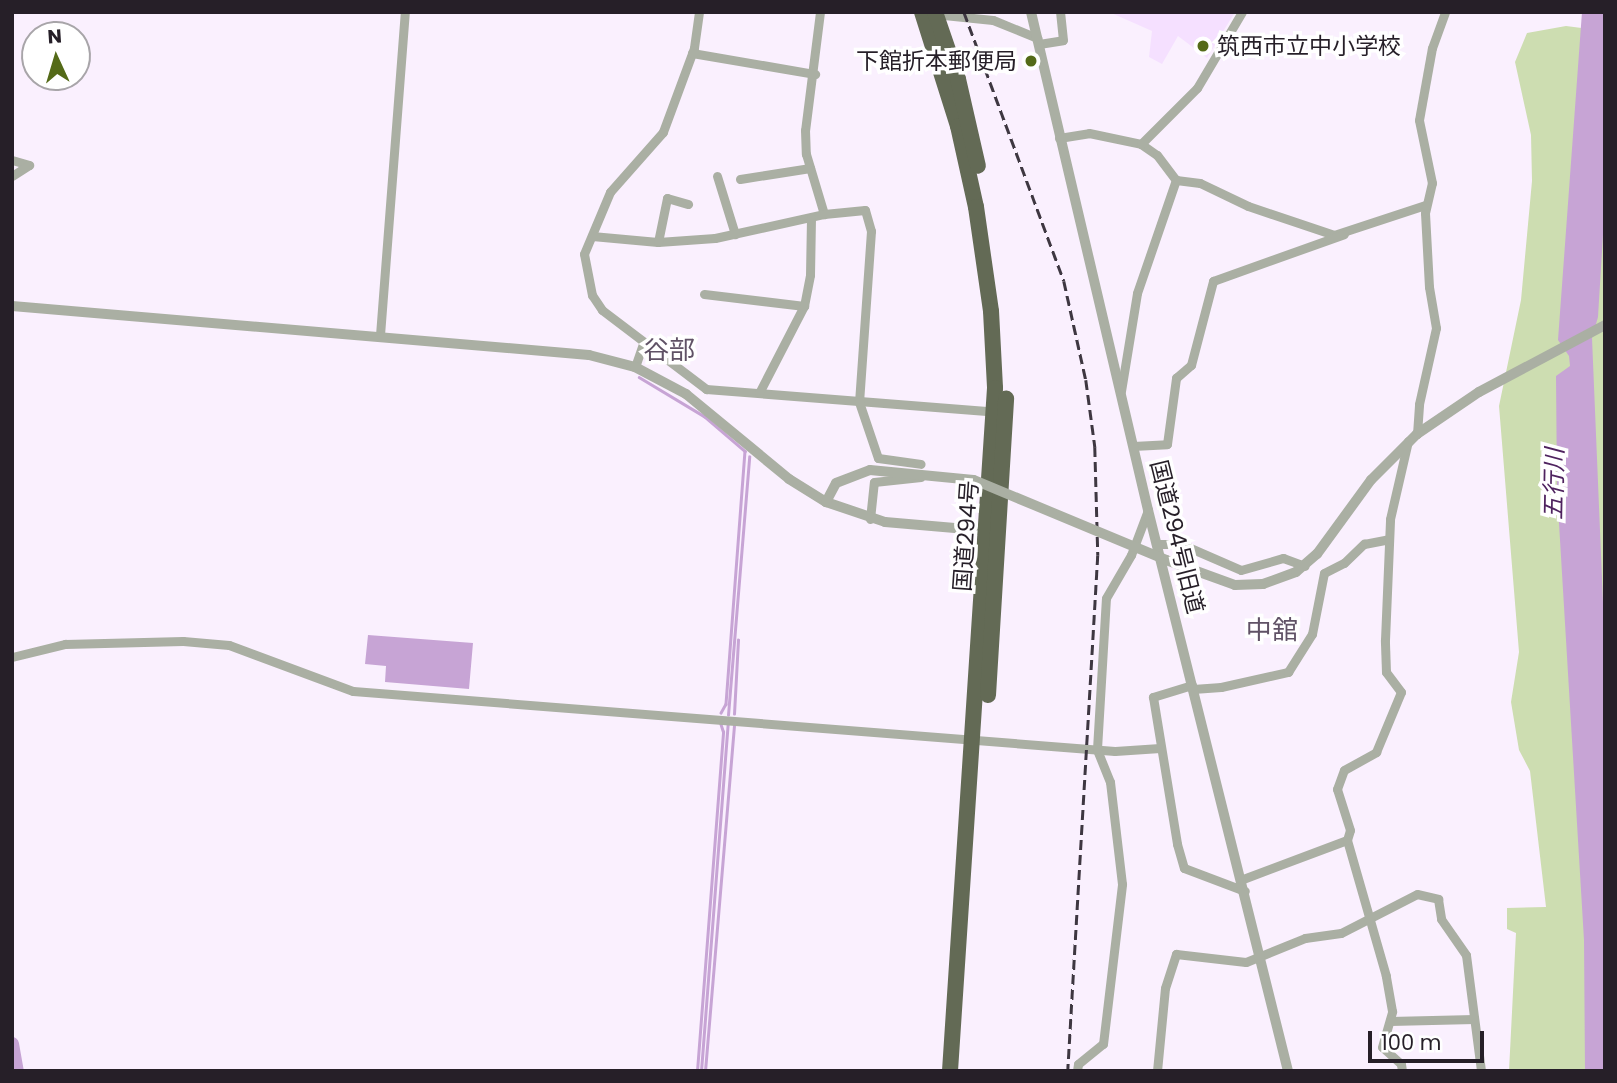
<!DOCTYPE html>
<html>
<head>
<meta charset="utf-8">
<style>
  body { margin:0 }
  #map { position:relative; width:1617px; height:1083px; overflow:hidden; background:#faf0fe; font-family:Poppins,"Noto Sans JP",sans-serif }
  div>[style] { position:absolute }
  .built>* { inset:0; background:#f5e0ff }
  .green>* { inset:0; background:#cdddb1 }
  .water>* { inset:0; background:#c7a4d5 }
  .stream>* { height:2.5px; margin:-1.25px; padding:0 1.25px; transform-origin:1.25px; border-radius:1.25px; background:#c7a4d5 }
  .river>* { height:14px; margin:-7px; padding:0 7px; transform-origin:7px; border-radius:7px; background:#c7a4d5 }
  .minor>* { height:9px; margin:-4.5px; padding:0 4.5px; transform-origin:4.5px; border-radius:4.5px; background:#aaafa3 }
  .tertiary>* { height:10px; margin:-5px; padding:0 5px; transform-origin:5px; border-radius:5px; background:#aaafa3 }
  .trunk>* { height:16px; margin:-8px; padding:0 8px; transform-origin:8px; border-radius:8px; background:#636a55 }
  .rail>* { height:2.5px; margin-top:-1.25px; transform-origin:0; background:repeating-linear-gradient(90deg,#3e3741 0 10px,transparent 0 15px) }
  .tertiary-bridge>* { height:10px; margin:-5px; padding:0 5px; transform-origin:5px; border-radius:5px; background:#aaafa3 }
  .dots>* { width:19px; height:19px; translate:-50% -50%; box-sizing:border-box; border:4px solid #fff; border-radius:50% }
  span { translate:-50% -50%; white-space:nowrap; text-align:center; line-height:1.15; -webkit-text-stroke:7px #fff; paint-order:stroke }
  .poi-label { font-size:23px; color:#261f28 }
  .left { translate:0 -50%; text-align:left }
  .right { translate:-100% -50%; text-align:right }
  .street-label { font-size:23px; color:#261f28 }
  .water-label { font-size:24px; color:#4f235f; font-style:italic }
  .quarter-label { font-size:26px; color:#605266 }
  .frame { position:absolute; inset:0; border:14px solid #261f28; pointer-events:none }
  .north { position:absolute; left:21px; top:21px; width:70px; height:70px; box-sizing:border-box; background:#fff; border:2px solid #a8a5a9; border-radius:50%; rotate:356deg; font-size:19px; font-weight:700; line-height:28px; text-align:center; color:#261f28 }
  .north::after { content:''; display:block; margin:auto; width:24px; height:32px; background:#546a18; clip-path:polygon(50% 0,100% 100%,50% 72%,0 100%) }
  .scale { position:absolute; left:1368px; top:1031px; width:116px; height:32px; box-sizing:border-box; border:4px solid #261f28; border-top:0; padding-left:9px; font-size:21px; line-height:24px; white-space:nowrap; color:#261f28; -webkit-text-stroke:5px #fff; paint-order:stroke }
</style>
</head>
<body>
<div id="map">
  <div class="built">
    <i style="clip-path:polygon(1109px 12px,1235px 12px,1207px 58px,1178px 36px,1162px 64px,1149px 57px,1152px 31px)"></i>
  </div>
  <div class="green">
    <i style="clip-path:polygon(1566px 26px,1605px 31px,1605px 1071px,1509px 1071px,1516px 933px,1507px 929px,1507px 908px,1546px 907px,1530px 771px,1519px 750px,1511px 702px,1519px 652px,1499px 406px,1521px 300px,1532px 181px,1531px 135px,1515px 62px,1527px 33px)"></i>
  </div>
  <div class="water">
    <i style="clip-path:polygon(1582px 12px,1605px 12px,1605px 202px,1598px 317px,1592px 338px,1605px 651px,1605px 1071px,1585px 1071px,1584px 940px,1557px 490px,1556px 376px,1570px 366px,1569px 356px,1558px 340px)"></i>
    <i style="clip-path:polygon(368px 635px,473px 643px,469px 689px,385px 682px,386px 666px,365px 664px)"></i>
  </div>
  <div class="stream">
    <i style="left:639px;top:377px;width:76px;rotate:31deg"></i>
    <i style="left:704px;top:416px;width:54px;rotate:40.5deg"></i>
    <i style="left:745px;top:451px;width:254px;rotate:94.3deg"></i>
    <i style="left:726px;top:704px;width:10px;rotate:119deg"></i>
    <i style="left:734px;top:714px;width:74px;rotate:-86.9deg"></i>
    <i style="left:728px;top:715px;width:259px;rotate:-85.3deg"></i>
    <i style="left:697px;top:1071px;width:340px;rotate:-85.6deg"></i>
    <i style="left:723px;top:732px;width:9px;rotate:-108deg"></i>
    <i style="left:701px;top:1071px;width:350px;rotate:-85.6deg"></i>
    <i style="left:705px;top:1071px;width:347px;rotate:-85.2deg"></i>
  </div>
  <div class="river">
    <i style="left:12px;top:1044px;width:27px;rotate:80deg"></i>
  </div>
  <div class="minor">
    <i style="left:699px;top:12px;width:36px;rotate:98deg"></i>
    <i style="left:694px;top:48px;width:90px;rotate:110.3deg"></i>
    <i style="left:663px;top:132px;width:80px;rotate:131.5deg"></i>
    <i style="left:610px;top:192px;width:67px;rotate:112.8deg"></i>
    <i style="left:584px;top:254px;width:42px;rotate:79deg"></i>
    <i style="left:592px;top:295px;width:18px;rotate:56deg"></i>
    <i style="left:602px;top:310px;width:131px;rotate:37.2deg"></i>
    <i style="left:706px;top:389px;width:291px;rotate:4.5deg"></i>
    <i style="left:820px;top:12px;width:119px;rotate:97.2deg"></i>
    <i style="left:805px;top:130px;width:24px;rotate:88deg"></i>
    <i style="left:806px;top:154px;width:63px;rotate:73.3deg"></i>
    <i style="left:934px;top:14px;width:59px;rotate:5.8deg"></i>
    <i style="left:993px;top:20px;width:48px;rotate:22.2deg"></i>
    <i style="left:1039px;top:44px;width:24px;rotate:-9deg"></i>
    <i style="left:1063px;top:40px;width:28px;rotate:-96deg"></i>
    <i style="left:692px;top:53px;width:125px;rotate:9.7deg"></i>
    <i style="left:1059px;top:138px;width:30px;rotate:-9deg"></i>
    <i style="left:1089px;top:133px;width:53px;rotate:11.9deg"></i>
    <i style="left:1141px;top:144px;width:19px;rotate:35deg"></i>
    <i style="left:1157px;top:155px;width:31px;rotate:53deg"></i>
    <i style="left:1141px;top:144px;width:79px;rotate:-45deg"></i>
    <i style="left:1197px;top:88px;width:88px;rotate:-59.4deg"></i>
    <i style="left:12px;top:160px;width:18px;rotate:16deg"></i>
    <i style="left:12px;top:176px;width:20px;rotate:-33deg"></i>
    <i style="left:717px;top:176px;width:61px;rotate:72.8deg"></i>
    <i style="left:740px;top:179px;width:71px;rotate:-8.9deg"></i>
    <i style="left:1176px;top:180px;width:24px;rotate:7deg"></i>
    <i style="left:1200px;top:183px;width:53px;rotate:25.6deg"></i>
    <i style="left:1248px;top:206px;width:91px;rotate:18.6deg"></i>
    <i style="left:1334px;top:235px;width:96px;rotate:-18.2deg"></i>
    <i style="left:592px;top:236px;width:66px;rotate:5.2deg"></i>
    <i style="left:658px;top:242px;width:57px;rotate:-4deg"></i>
    <i style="left:715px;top:238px;width:112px;rotate:-12.4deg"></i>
    <i style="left:824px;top:214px;width:41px;rotate:-5.6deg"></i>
    <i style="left:865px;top:210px;width:22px;rotate:74deg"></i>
    <i style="left:871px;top:231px;width:171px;rotate:94deg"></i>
    <i style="left:859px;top:402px;width:59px;rotate:71.3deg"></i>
    <i style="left:878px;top:458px;width:43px;rotate:7.9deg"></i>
    <i style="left:658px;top:242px;width:45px;rotate:-78.4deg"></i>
    <i style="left:667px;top:198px;width:22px;rotate:16deg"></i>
    <i style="left:704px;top:294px;width:101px;rotate:6.8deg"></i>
    <i style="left:380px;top:335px;width:324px;rotate:-85.6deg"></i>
    <i style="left:635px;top:367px;width:24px;rotate:-71deg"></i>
    <i style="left:1121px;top:391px;width:99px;rotate:-80.7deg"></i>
    <i style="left:1137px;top:293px;width:120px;rotate:-71deg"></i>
    <i style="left:759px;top:393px;width:98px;rotate:-62.7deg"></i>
    <i style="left:804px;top:306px;width:32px;rotate:-79deg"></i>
    <i style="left:810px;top:275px;width:57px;rotate:-89deg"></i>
    <i style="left:1417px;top:434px;width:30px;rotate:-86deg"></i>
    <i style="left:1419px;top:404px;width:78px;rotate:-77.4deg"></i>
    <i style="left:1436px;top:328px;width:42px;rotate:-99.7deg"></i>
    <i style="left:1429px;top:287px;width:74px;rotate:-93.1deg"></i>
    <i style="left:1425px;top:213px;width:31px;rotate:-77deg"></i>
    <i style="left:1432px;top:183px;width:64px;rotate:-101.7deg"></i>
    <i style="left:1419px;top:120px;width:73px;rotate:-79.8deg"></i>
    <i style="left:1432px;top:48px;width:38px;rotate:-70deg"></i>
    <i style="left:1133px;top:446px;width:34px;rotate:-3deg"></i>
    <i style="left:1167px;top:444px;width:67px;rotate:-82.2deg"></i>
    <i style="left:1176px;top:378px;width:20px;rotate:-41deg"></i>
    <i style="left:1191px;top:365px;width:87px;rotate:-75.3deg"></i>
    <i style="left:1213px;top:281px;width:139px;rotate:-19.7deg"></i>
    <i style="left:870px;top:519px;width:37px;rotate:-84deg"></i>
    <i style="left:874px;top:482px;width:47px;rotate:-6.1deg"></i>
    <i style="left:1156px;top:544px;width:25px"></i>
    <i style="left:1181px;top:544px;width:65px;rotate:23.4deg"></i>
    <i style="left:1241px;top:570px;width:44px;rotate:-15.9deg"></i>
    <i style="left:1283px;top:558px;width:23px;rotate:20deg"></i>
    <i style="left:12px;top:657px;width:55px;rotate:-13.8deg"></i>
    <i style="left:65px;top:644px;width:118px;rotate:-1.5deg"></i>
    <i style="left:183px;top:641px;width:46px;rotate:5deg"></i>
    <i style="left:229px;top:645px;width:132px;rotate:20.4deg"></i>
    <i style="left:353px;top:691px;width:764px;rotate:4.5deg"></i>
    <i style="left:1115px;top:751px;width:45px;rotate:-3.8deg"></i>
    <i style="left:1192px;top:685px;width:41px;rotate:162.9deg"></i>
    <i style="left:1153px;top:697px;width:149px;rotate:80.7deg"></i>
    <i style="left:1177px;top:844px;width:25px;rotate:74deg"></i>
    <i style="left:1184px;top:868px;width:65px;rotate:20.7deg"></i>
    <i style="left:1193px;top:689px;width:28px;rotate:-4deg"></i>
    <i style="left:1221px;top:687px;width:69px;rotate:-12.6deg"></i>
    <i style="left:1288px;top:672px;width:45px;rotate:-57.7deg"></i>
    <i style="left:1312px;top:634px;width:62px;rotate:-78.9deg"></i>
    <i style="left:1324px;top:573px;width:22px;rotate:-27deg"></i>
    <i style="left:1344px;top:563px;width:28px;rotate:-44deg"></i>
    <i style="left:1364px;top:544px;width:25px;rotate:-11deg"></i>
    <i style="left:1243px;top:879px;width:111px;rotate:-20.6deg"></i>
    <i style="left:1390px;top:1021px;width:84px;rotate:-1.4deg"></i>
    <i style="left:1077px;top:1071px;width:7px;rotate:-82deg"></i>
    <i style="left:1078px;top:1064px;width:32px;rotate:-39deg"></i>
    <i style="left:1103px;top:1044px;width:161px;rotate:-83.2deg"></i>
    <i style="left:1122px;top:884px;width:103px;rotate:-96.7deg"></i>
    <i style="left:1110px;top:782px;width:35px;rotate:-112deg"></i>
    <i style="left:1097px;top:749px;width:151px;rotate:-86.6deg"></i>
    <i style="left:1106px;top:598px;width:50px;rotate:-59.8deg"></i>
    <i style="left:1131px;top:555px;width:48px;rotate:-69.3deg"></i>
    <i style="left:1157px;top:1071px;width:83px;rotate:-84.5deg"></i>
    <i style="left:1165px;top:988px;width:36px;rotate:-72deg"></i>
    <i style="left:1176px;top:954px;width:70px;rotate:6.5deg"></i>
    <i style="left:1246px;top:962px;width:64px;rotate:-22.1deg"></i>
    <i style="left:1305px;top:938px;width:36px;rotate:-8deg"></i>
    <i style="left:1341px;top:933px;width:85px;rotate:-27.2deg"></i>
    <i style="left:1417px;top:894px;width:22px;rotate:13deg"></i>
    <i style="left:1438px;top:899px;width:20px;rotate:81deg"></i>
    <i style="left:1441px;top:919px;width:44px;rotate:55.2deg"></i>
    <i style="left:1466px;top:955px;width:117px;rotate:82.6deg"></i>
    <i style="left:1402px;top:1071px;width:7px;rotate:-98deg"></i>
    <i style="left:1401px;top:1064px;width:25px;rotate:-138deg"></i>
    <i style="left:1382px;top:1047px;width:37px;rotate:-74deg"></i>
    <i style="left:1392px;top:1011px;width:36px;rotate:-100deg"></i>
    <i style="left:1386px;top:976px;width:141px;rotate:-106deg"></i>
    <i style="left:1347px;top:840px;width:10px;rotate:-73deg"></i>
    <i style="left:1350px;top:830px;width:43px;rotate:-107.6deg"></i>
    <i style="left:1337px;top:789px;width:20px;rotate:-70deg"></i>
    <i style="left:1344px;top:770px;width:37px;rotate:-29deg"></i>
    <i style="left:1376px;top:752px;width:65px;rotate:-67.4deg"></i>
    <i style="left:1401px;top:692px;width:25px;rotate:-127deg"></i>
    <i style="left:1386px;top:672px;width:32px;rotate:-92deg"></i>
    <i style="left:1385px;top:640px;width:121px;rotate:-87.6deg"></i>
    <i style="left:1390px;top:519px;width:80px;rotate:-77deg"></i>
  </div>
  <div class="tertiary">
    <i style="left:1031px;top:12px;width:512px;rotate:76.78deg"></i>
    <i style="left:1148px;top:510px;width:578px;rotate:75.99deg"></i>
    <i style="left:12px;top:306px;width:579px;rotate:4.85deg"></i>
    <i style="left:589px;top:355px;width:48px;rotate:14.6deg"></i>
    <i style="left:635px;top:367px;width:58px;rotate:27.9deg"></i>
    <i style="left:686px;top:394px;width:134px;rotate:39.5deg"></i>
    <i style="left:789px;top:479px;width:44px;rotate:31.9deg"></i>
    <i style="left:826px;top:502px;width:62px;rotate:18.7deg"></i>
    <i style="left:885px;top:522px;width:105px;rotate:4.9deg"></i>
    <i style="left:826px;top:502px;width:21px;rotate:-62deg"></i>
    <i style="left:836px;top:483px;width:36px;rotate:-21deg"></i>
    <i style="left:870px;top:470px;width:104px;rotate:5.5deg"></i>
    <i style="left:1166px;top:560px;width:73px;rotate:19.9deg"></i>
    <i style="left:1235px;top:585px;width:28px;rotate:-2deg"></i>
    <i style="left:1263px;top:584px;width:35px;rotate:-20deg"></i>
    <i style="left:1296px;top:572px;width:28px;rotate:-41deg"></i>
    <i style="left:1317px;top:554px;width:92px;rotate:-53.9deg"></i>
    <i style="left:1371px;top:480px;width:65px;rotate:-45deg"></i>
    <i style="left:1417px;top:434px;width:75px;rotate:-34.1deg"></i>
    <i style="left:1479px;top:392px;width:143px;rotate:-28deg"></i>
  </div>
  <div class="trunk">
    <i style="left:922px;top:12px;width:120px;rotate:72.5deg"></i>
    <i style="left:958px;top:126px;width:83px;rotate:77.5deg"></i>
    <i style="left:976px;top:207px;width:105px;rotate:81.8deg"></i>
    <i style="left:991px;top:311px;width:77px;rotate:87deg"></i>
    <i style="left:995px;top:388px;width:684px;rotate:93.77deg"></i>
    <i style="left:935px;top:12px;width:71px;rotate:71.1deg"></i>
    <i style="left:958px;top:79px;width:89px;rotate:77.1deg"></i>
    <i style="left:988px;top:695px;width:297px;rotate:-86.5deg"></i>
  </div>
  <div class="rail">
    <i style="left:964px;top:12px;width:287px;rotate:69.6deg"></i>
    <i style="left:1064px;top:281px;width:101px;rotate:77.5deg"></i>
    <i style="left:1086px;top:380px;width:68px;rotate:82.3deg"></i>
    <i style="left:1095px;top:447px;width:108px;rotate:88.4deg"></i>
    <i style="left:1098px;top:555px;width:517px;rotate:93.33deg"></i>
  </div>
  <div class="tertiary-bridge">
    <i style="left:974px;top:480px;width:208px;rotate:22.6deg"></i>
  </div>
  <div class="dots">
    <i style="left:1203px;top:46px;background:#546a18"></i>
    <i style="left:1031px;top:61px;background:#546a18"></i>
  </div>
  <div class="poi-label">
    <span class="left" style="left:1217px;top:46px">筑西市立中小学校</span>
    <span class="right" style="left:1017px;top:61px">下館折本郵便局</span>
  </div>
  <div class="street-label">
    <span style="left:966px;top:536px;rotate:-86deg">国道294号</span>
    <span style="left:1177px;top:537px;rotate:76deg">国道294号旧道</span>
  </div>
  <div class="water-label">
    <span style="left:1554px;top:484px;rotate:-89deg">五行川</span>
  </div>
  <div class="quarter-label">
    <span style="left:669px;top:351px">谷部</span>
    <span style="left:1272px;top:631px">中舘</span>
  </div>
  <div class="frame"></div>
  <div class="north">N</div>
  <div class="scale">100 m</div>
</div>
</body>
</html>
